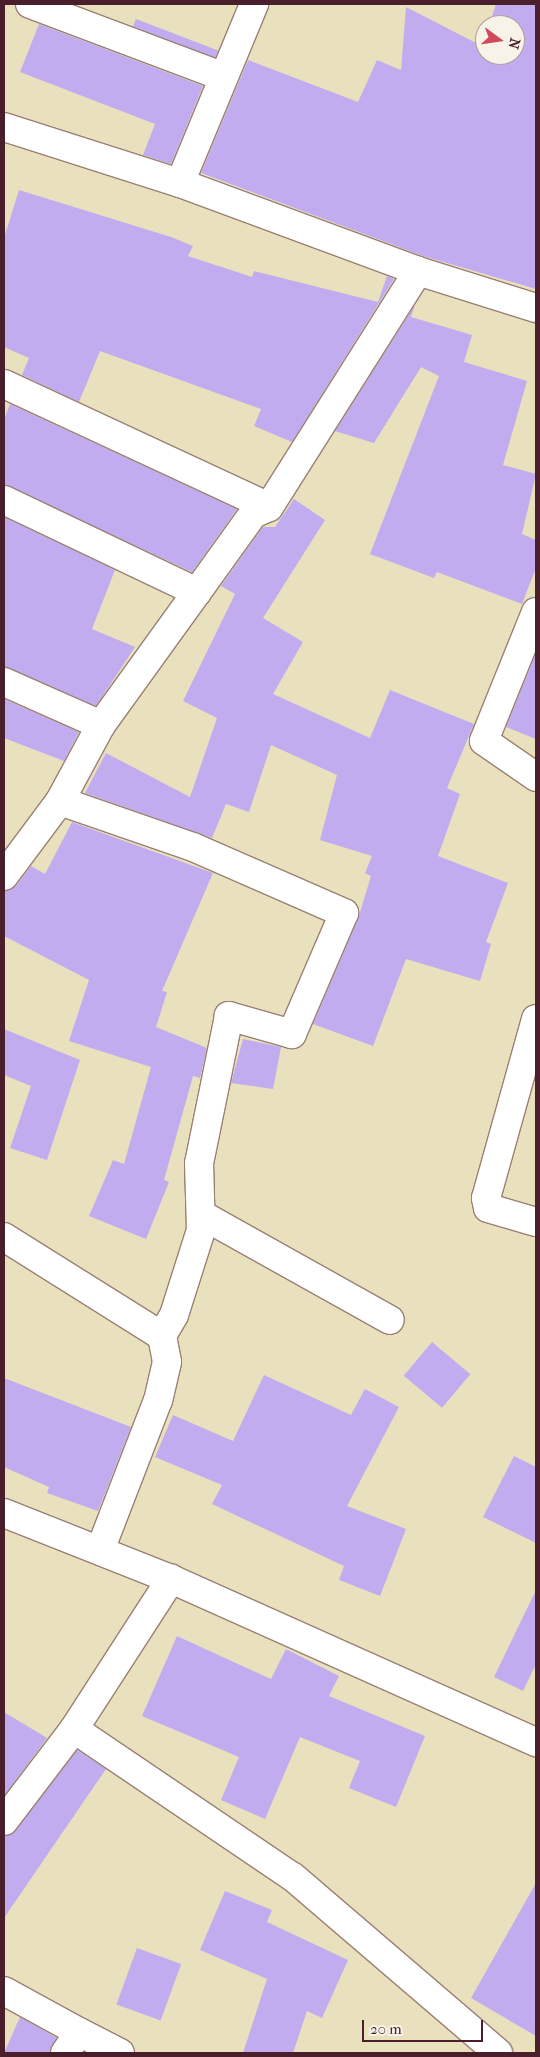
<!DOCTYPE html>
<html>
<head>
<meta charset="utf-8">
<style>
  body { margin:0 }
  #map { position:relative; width:540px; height:2057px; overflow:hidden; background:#e9e1bd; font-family:"IM FELL French Canon",serif }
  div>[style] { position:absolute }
  .building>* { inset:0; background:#c1acf0; transform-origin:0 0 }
  .roads { filter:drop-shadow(1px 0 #9a8074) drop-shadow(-1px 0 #9a8074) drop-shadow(0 1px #9a8074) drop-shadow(0 -1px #9a8074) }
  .minor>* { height:28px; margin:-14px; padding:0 14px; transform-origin:14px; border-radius:14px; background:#fff }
  .major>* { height:28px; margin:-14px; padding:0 14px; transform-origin:14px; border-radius:14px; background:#fff }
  span { translate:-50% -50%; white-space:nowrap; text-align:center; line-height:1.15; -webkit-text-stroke:4px #f7f3e8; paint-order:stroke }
  .frame { position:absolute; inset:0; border:5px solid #4a1f2b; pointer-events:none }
  .north { position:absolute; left:475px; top:15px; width:50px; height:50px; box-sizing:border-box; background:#f7f3e8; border:1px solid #b29e9c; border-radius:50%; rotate:104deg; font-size:14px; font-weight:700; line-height:20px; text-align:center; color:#4a1f2b }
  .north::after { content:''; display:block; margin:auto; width:18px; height:22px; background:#d1495b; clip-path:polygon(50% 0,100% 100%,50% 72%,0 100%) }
  .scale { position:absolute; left:362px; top:2020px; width:121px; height:22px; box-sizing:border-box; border:2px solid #4a1f2b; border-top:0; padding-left:6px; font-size:15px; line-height:18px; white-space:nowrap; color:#4a1f2b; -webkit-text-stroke:4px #f7f3e8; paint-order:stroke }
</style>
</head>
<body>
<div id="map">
  <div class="building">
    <i style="clip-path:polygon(496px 4px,536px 4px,536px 289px,423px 256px,201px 173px,248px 60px,358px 102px,377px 60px,401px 70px,406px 7px,482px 46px,485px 36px,485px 55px,515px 55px,515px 25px,489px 25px)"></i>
    <i style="left:136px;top:19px;width:88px;height:8px;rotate:21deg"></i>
    <i style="clip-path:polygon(39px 24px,203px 86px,171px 164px,143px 155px,155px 124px,20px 72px)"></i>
    <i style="clip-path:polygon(19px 190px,171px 237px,193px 246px,188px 256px,252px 277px,254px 271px,378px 302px,387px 276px,394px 279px,292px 442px,254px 426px,261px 409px,100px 351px,79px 402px,22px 375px,29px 358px,4px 347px,4px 238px)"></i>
    <i style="clip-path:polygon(415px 305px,411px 317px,472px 335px,464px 362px,527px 381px,503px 465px,536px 474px,522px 534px,536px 540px,536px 568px,522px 604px,437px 572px,434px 578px,370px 554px,439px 376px,421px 367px,374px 443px,335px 431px)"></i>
    <i style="clip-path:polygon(10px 404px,237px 509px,192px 572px,4px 485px,4px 420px)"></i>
    <i style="clip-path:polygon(294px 499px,325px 520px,263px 618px,303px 642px,273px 694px,370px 738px,390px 690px,474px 724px,447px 788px,460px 794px,438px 856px,508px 883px,486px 942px,491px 944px,480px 981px,406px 959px,373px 1046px,313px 1024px,358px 919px,371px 876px,365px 873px,372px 856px,320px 840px,337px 775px,271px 745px,249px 812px,226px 804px,212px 838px,85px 793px,106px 753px,190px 797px,217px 718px,183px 701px,235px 594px,221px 586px,263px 527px,275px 527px)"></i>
    <i style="clip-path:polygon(4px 517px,115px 570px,92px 629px,135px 647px,96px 706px,4px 667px)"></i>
    <i style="clip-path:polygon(536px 653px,536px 739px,506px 727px)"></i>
    <i style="clip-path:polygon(4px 699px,79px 732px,64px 761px,4px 738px)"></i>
    <i style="clip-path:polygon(72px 822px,213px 873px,162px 991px,167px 992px,156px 1027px,207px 1048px,200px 1078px,193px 1076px,164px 1180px,169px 1182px,146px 1239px,89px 1216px,113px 1160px,124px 1164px,151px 1067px,69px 1041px,89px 980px,4px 936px,4px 891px,16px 886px,31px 866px,45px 874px)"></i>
    <i style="clip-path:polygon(4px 1029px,80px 1060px,47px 1160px,10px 1148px,31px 1086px,4px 1075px)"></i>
    <i style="clip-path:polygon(243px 1039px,281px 1047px,273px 1089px,231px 1083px)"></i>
    <i style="left:432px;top:1342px;width:50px;height:44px;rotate:40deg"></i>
    <i style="clip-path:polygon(264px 1375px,351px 1415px,365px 1389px,399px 1407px,347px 1506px,406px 1529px,380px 1596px,339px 1580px,344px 1566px,212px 1504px,222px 1485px,155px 1457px,173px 1415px,233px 1441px)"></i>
    <i style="clip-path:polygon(4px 1378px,131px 1427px,98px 1511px,47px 1493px,49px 1487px,4px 1467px)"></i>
    <i style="clip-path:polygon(514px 1456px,536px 1467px,536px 1543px,483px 1517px)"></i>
    <i style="clip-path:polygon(536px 1590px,536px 1664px,523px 1691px,494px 1677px)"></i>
    <i style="clip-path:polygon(177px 1636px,271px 1679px,286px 1649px,339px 1676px,329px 1696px,425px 1736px,396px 1807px,349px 1788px,360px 1761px,300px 1737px,265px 1819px,221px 1800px,239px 1757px,142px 1716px)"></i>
    <i style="clip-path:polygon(4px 1712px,47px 1738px,4px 1796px)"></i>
    <i style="clip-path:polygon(77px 1750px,106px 1769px,4px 1918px,4px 1836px,16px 1830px)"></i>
    <i style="clip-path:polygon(536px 1883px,536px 2036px,471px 1998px)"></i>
    <i style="clip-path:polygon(225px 1891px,272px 1910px,267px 1922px,348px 1960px,322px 2018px,307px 2011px,293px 2053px,243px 2053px,267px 1979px,200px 1950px)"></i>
    <i style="left:137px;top:1948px;width:47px;height:60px;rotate:20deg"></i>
    <i style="clip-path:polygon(20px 2017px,57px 2038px,50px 2053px,4px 2053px)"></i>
  </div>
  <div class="roads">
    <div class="minor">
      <i style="left:30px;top:4px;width:207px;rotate:20.6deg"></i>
      <i style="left:180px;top:183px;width:194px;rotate:-67.5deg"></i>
      <i style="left:4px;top:384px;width:292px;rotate:24.9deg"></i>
      <i style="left:4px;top:500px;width:214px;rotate:25.5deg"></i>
      <i style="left:536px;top:612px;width:139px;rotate:112deg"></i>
      <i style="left:484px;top:741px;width:63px;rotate:34.7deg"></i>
      <i style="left:4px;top:682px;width:106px;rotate:23.9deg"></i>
      <i style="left:60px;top:801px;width:141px;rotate:19.1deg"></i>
      <i style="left:193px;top:847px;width:165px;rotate:23.6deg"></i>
      <i style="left:344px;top:913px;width:132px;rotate:113.3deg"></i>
      <i style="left:292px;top:1034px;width:66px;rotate:-164.1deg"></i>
      <i style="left:229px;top:1016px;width:150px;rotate:101.5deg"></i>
      <i style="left:199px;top:1163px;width:67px;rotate:88.3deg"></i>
      <i style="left:201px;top:1230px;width:89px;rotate:107.6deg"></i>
      <i style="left:174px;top:1315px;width:24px;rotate:120deg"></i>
      <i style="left:4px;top:876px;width:94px;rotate:-53.3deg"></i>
      <i style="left:60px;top:801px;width:86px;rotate:-61.7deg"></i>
      <i style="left:101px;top:725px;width:164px;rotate:-54.2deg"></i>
      <i style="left:197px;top:592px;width:96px;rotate:-54.3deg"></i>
      <i style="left:253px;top:514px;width:17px;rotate:-24deg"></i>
      <i style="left:269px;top:507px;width:279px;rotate:-57.7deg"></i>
      <i style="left:536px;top:1019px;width:186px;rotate:105.6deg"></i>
      <i style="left:486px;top:1198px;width:10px;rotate:79deg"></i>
      <i style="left:488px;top:1208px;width:50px;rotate:16.3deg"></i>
      <i style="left:202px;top:1215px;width:215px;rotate:29.2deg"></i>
      <i style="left:4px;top:1237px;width:186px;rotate:32.1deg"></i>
      <i style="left:162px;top:1336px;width:26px;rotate:79deg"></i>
      <i style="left:167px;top:1362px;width:39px;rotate:103deg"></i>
      <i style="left:158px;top:1400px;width:161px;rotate:111.1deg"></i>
      <i style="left:4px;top:1513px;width:180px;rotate:21.6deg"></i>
      <i style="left:171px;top:1579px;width:400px;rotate:24.1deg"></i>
      <i style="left:74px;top:1729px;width:264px;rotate:34.1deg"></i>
      <i style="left:293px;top:1877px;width:270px;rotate:40.6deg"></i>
      <i style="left:4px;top:1821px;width:116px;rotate:-52.7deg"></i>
      <i style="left:74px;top:1729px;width:179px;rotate:-57.1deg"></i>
      <i style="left:4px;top:1991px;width:85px;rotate:28.7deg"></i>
      <i style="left:65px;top:2053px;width:25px;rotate:-56deg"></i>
      <i style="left:79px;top:2032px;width:46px;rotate:27.1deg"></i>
    </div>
    <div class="major">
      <i style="left:4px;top:127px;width:185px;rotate:17.7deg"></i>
      <i style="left:180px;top:183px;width:254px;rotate:20.3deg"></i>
      <i style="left:418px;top:271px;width:124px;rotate:17.4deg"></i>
    </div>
  </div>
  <div class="frame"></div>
  <div class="north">N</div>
  <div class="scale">20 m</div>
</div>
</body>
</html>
